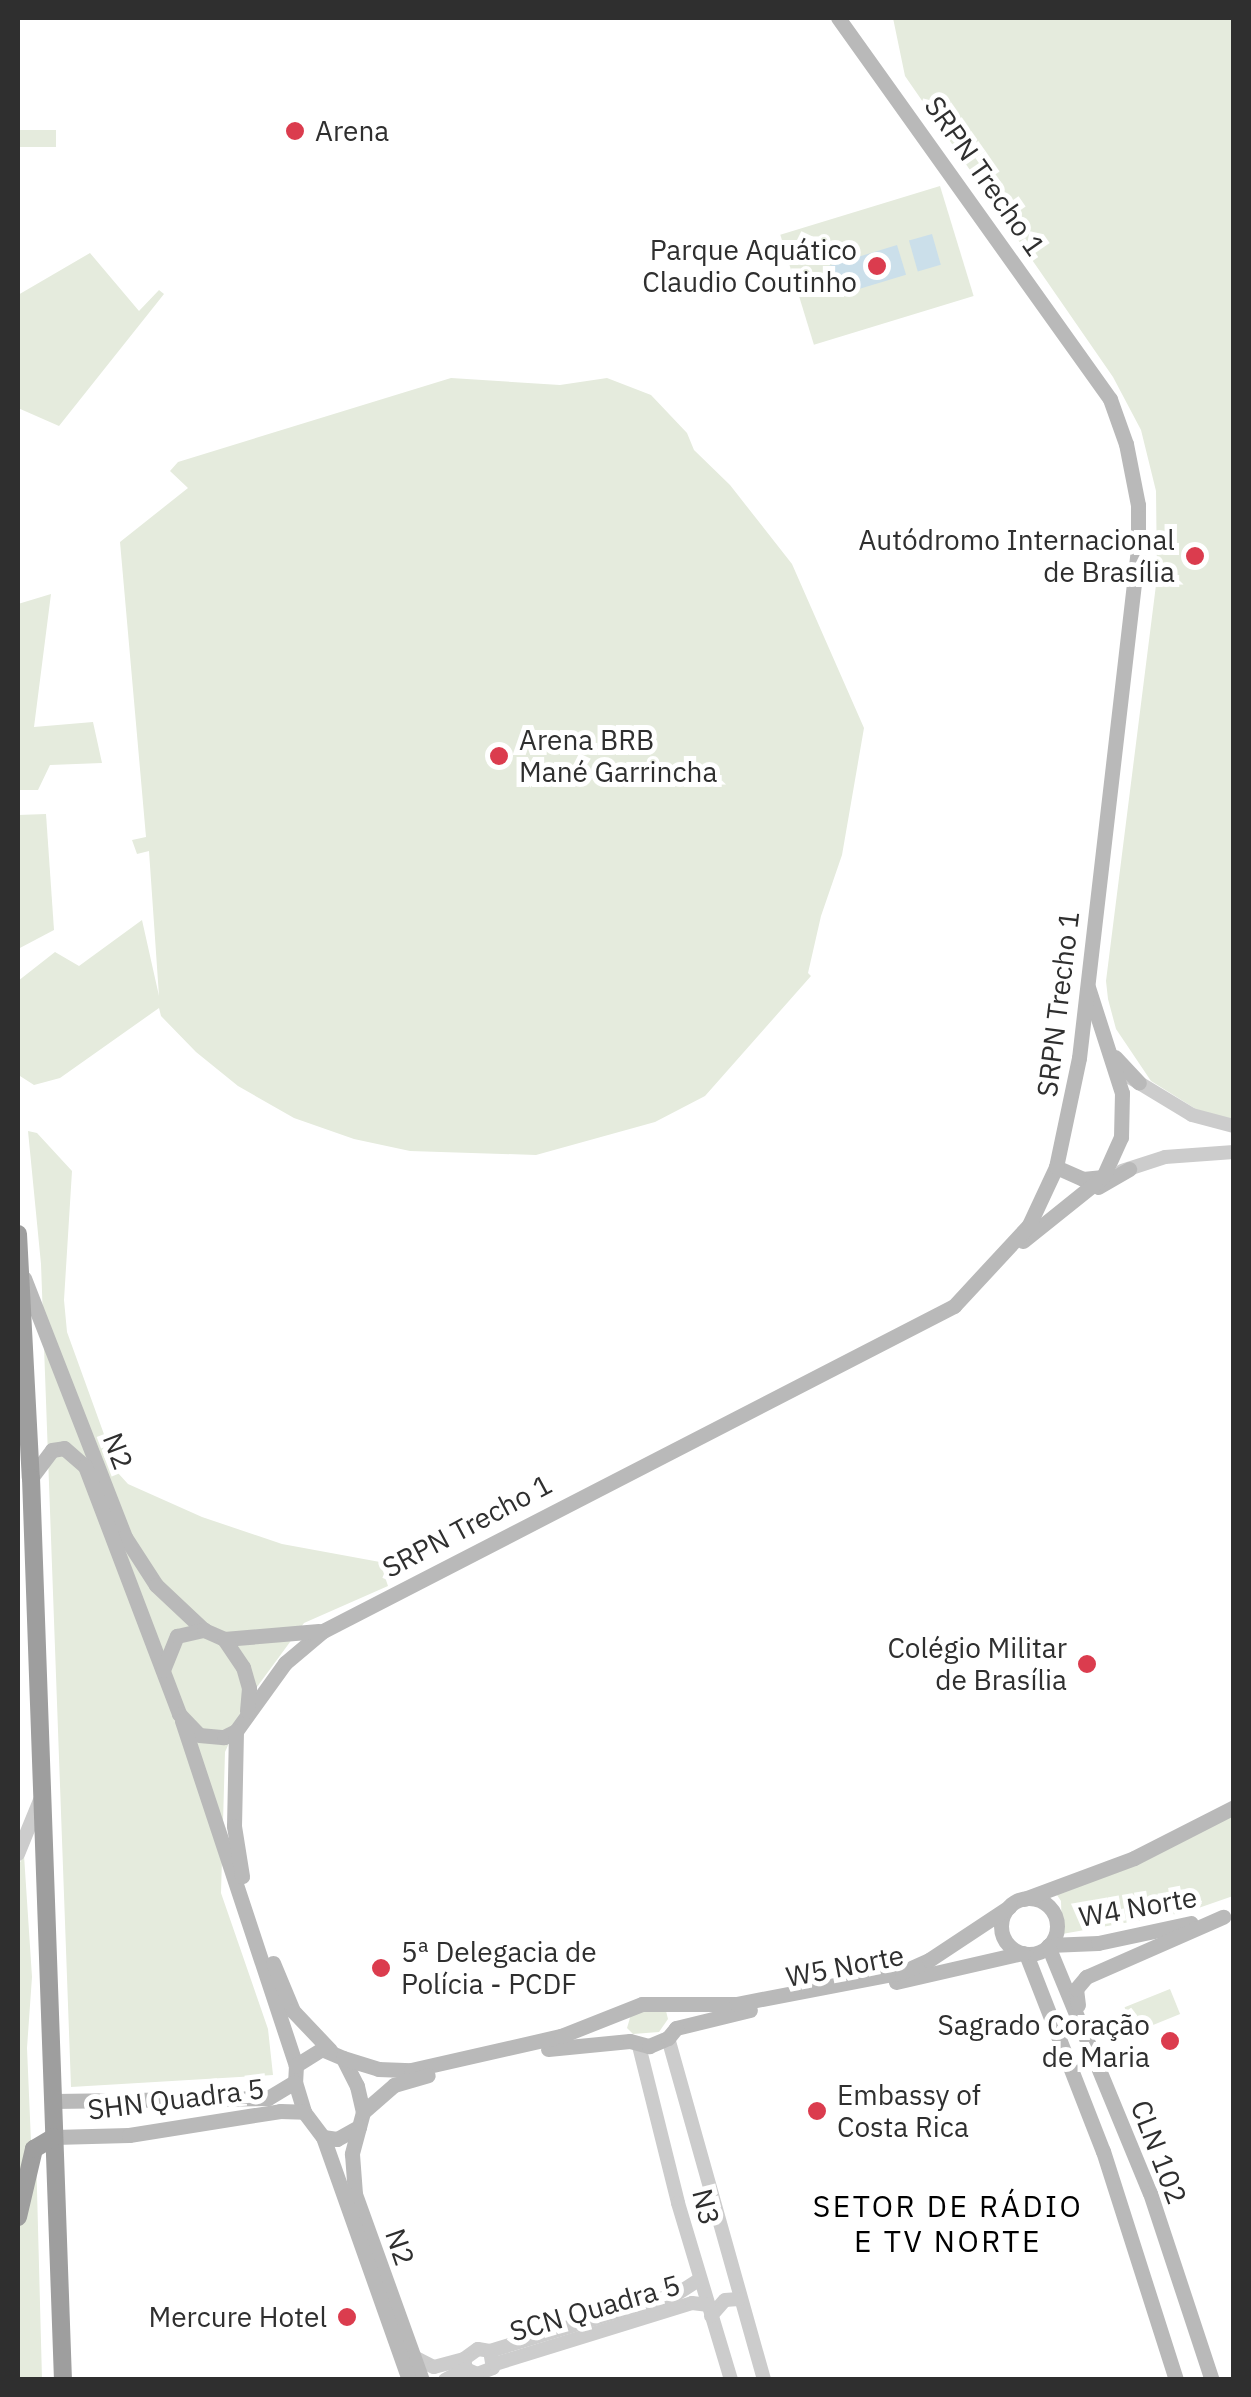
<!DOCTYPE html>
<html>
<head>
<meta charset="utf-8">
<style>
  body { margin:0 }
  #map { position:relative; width:1251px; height:2397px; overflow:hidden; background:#fff; font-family:"IBM Plex Sans",sans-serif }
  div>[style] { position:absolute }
  .green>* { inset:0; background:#e5ebdd; transform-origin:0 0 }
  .water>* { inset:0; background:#cbdfea; transform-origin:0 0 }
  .tertiary>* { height:14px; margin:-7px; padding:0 7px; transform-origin:7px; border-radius:7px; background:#ccc }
  .secondary>* { height:15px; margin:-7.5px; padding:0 7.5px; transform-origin:7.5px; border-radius:7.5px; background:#b9b9b9 }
  .secondary>.ring { margin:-7.5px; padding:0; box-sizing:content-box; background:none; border:15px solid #b9b9b9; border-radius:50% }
  .trunk>* { height:18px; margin:-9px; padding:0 9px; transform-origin:9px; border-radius:9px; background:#9e9e9e }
  .dots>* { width:28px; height:28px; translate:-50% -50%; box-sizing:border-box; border:5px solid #fff; border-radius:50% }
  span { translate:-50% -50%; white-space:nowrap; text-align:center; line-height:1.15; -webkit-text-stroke:10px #fff; paint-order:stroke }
  .poi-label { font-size:28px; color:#2f2f2f }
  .left { translate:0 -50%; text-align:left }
  .right { translate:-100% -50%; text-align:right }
  .street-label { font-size:28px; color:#2f2f2f }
  .neighbourhood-label { font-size:30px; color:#000; letter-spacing:2.5px }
  .frame { position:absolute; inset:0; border:20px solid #2f2f2f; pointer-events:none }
</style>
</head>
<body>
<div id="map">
  <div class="green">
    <i style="clip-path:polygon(893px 18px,1233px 18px,1233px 1119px,1199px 1111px,1151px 1081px,1116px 1029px,1108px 999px,1106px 981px,1157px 577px,1156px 491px,1141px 430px,1113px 377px,905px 76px)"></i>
    <i style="left:18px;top:130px;width:38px;height:17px"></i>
    <i style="left:940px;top:186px;width:115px;height:167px;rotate:73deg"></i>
    <i style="clip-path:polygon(90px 253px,139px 311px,159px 290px,164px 294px,59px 426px,18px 408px,18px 295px)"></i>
    <i style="clip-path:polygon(451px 378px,560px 385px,607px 378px,651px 395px,687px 433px,694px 450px,730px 485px,792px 564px,864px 728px,842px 855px,821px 916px,808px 973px,811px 976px,705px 1096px,655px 1122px,536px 1155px,410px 1151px,354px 1139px,294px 1118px,238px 1086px,196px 1052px,161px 1016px,159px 1008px,60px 1078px,34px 1085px,20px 1076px,18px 981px,55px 952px,79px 966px,142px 920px,159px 996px,149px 851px,137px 854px,132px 840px,146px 837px,120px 542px,188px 488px,170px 471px,178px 462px)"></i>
    <i style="clip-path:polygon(51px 594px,34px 727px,93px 722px,102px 763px,50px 765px,38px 790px,19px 790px,18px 604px)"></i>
    <i style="clip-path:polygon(46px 814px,54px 930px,18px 949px,18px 815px)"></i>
    <i style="clip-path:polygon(28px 1131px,37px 1133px,72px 1171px,64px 1300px,67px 1332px,118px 1473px,128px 1484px,202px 1517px,282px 1544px,380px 1562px,388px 1586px,304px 1623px,251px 1695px,225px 1752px,221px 1893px,268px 2029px,273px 2075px,71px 2087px,41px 1264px)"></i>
    <i style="clip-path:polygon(1233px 1816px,1233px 1896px,1187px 1912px,1062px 1934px,1061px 1901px,1053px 1889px)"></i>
    <i style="clip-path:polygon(24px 1855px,32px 1977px,27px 2048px,32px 2165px,36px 2152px,42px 2379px,18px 2380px,18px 1866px)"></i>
    <i style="left:1170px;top:1989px;width:27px;height:49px;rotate:68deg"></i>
    <i style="clip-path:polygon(632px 2011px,666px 2011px,668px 2019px,659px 2032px,633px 2034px,627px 2028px)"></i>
  </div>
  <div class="water">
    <i style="left:932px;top:234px;width:32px;height:24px;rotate:74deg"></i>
    <i style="left:897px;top:245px;width:31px;height:76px;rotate:73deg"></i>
  </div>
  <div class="tertiary">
    <i style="left:1131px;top:1078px;width:71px;rotate:31.2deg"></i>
    <i style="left:1192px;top:1115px;width:43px;rotate:14.7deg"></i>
    <i style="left:1122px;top:1171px;width:45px;rotate:-18deg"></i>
    <i style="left:1165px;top:1157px;width:69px;rotate:-4.1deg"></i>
    <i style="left:18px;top:1854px;width:58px;rotate:-67.8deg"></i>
    <i style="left:668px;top:2038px;width:355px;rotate:74.3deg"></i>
    <i style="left:639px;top:2046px;width:162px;rotate:76deg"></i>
    <i style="left:678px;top:2203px;width:185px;rotate:73.3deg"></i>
    <i style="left:711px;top:2316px;width:21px;rotate:-49deg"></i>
    <i style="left:725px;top:2300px;width:14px;rotate:-4deg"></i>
    <i style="left:490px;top:2351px;width:17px;rotate:80deg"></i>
    <i style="left:493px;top:2368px;width:17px;rotate:159deg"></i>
    <i style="left:477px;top:2374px;width:12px;rotate:-156deg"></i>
    <i style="left:466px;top:2369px;width:10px;rotate:-101deg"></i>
    <i style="left:464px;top:2359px;width:17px;rotate:-36deg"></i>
    <i style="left:478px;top:2349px;width:12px;rotate:9deg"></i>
    <i style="left:490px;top:2351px;width:195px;rotate:-17deg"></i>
    <i style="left:677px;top:2294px;width:27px;rotate:-33deg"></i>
    <i style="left:414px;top:2357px;width:22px;rotate:27deg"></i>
    <i style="left:434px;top:2367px;width:31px;rotate:-15deg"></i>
    <i style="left:495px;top:2364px;width:206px;rotate:-17.2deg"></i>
    <i style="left:692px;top:2303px;width:17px;rotate:7deg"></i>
    <i style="left:445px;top:2380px;width:24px;rotate:-28deg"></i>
  </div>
  <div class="secondary">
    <i style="left:1115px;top:1057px;width:35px;rotate:47deg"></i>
    <i style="left:1056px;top:1167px;width:30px;rotate:24deg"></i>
    <i style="left:1083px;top:1179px;width:20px;rotate:-6deg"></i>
    <i style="left:1098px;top:1187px;width:36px;rotate:-30deg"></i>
    <i style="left:1023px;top:1241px;width:102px;rotate:-38.7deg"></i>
    <i style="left:1103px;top:1177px;width:44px;rotate:-65.8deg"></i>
    <i style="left:1121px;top:1137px;width:44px;rotate:-88.7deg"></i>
    <i style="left:1122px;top:1093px;width:111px;rotate:-107.8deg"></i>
    <i style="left:24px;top:1278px;width:278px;rotate:68.7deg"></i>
    <i style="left:125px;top:1537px;width:57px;rotate:57.1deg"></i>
    <i style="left:156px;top:1585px;width:66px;rotate:43.2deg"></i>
    <i style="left:31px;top:1478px;width:35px;rotate:-53deg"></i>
    <i style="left:52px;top:1450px;width:12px;rotate:-9deg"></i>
    <i style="left:64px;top:1448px;width:28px;rotate:41deg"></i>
    <i style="left:85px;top:1466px;width:265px;rotate:69.2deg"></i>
    <i style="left:179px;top:1714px;width:29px;rotate:46deg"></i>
    <i style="left:199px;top:1735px;width:25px;rotate:5deg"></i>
    <i style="left:224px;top:1737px;width:13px;rotate:-27deg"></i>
    <i style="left:236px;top:1731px;width:84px;rotate:-54.2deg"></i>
    <i style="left:285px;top:1663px;width:50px;rotate:-40.1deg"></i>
    <i style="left:323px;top:1631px;width:710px;rotate:-27.25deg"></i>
    <i style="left:954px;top:1306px;width:110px;rotate:-47.2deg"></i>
    <i style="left:1029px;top:1225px;width:64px;rotate:-65deg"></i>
    <i style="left:1056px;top:1167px;width:111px;rotate:-78.1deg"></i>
    <i style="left:1079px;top:1058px;width:512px;rotate:-83.39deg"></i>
    <i style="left:1138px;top:549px;width:44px;rotate:-90deg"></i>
    <i style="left:1138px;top:505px;width:62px;rotate:-101.1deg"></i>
    <i style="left:1126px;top:444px;width:48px;rotate:-109.6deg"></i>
    <i style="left:1110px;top:399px;width:468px;rotate:-125.5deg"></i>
    <i style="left:224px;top:1639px;width:95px;rotate:-4.8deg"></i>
    <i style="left:163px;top:1670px;width:37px;rotate:-68deg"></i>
    <i style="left:177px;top:1636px;width:28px;rotate:-13deg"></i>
    <i style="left:204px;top:1630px;width:22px;rotate:24deg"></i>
    <i style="left:224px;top:1639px;width:34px;rotate:56deg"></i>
    <i style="left:243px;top:1667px;width:22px;rotate:74deg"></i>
    <i style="left:249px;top:1688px;width:23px;rotate:95deg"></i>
    <i style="left:182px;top:1721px;width:362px;rotate:71.7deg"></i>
    <i style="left:296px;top:2065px;width:17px;rotate:93deg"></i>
    <i style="left:295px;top:2082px;width:31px;rotate:73deg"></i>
    <i style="left:304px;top:2112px;width:31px;rotate:53deg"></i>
    <i style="left:323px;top:2137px;width:14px;rotate:8deg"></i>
    <i style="left:337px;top:2139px;width:25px;rotate:-29deg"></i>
    <i style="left:359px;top:2127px;width:16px;rotate:-75deg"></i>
    <i style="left:363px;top:2112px;width:27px;rotate:-103deg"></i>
    <i style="left:357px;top:2086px;width:31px;rotate:-117deg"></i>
    <i style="left:343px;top:2058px;width:23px;rotate:-157deg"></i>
    <i style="left:322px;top:2049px;width:31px;rotate:148deg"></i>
    <i style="left:236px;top:1731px;width:95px;rotate:91.2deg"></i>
    <i style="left:234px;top:1826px;width:51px;rotate:80.9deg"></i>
    <i class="ring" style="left:1001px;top:1898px;width:41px;height:41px"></i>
    <i style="left:1024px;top:1899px;width:117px;rotate:-20.4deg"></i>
    <i style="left:1134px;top:1858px;width:112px;rotate:-27deg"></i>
    <i style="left:1049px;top:1945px;width:49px;rotate:-2.3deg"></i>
    <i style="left:1098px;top:1943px;width:95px;rotate:-12.1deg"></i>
    <i style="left:1048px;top:1946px;width:267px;rotate:67.6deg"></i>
    <i style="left:1150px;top:2193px;width:197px;rotate:71.7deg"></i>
    <i style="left:1026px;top:1954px;width:212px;rotate:68.7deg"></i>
    <i style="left:1103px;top:2151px;width:240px;rotate:72.3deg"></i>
    <i style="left:273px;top:1963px;width:52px;rotate:67.4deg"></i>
    <i style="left:293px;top:2011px;width:54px;rotate:46.5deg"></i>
    <i style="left:896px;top:1982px;width:130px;rotate:-12.9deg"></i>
    <i style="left:1078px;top:2005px;width:16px;rotate:-97deg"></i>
    <i style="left:1076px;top:1989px;width:16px;rotate:-50deg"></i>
    <i style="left:1086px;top:1977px;width:150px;rotate:-23.7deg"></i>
    <i style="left:676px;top:2028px;width:76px;rotate:-13.7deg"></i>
    <i style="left:548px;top:2049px;width:82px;rotate:-5.6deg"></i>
    <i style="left:630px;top:2041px;width:20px;rotate:15deg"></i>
    <i style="left:649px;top:2046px;width:21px;rotate:-23deg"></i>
    <i style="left:668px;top:2038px;width:13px;rotate:-51deg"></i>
    <i style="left:343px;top:2058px;width:37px;rotate:17deg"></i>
    <i style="left:378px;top:2069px;width:33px;rotate:2deg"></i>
    <i style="left:411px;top:2070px;width:154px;rotate:-12.8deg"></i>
    <i style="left:561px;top:2036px;width:87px;rotate:-21.6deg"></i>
    <i style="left:642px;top:2004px;width:94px"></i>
    <i style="left:736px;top:2004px;width:169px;rotate:-10.9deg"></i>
    <i style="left:902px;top:1972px;width:30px;rotate:-24deg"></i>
    <i style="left:929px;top:1960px;width:96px;rotate:-33.5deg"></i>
    <i style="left:53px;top:2101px;width:215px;rotate:-0.8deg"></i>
    <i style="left:268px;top:2098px;width:31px;rotate:-31deg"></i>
    <i style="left:363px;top:2112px;width:41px;rotate:-41.1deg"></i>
    <i style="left:394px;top:2085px;width:35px;rotate:-16deg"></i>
    <i style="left:359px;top:2127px;width:28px;rotate:105deg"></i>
    <i style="left:352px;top:2154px;width:40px;rotate:85.7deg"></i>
    <i style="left:355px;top:2194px;width:198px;rotate:70.2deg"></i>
    <i style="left:54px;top:2137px;width:75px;rotate:-1.5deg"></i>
    <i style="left:129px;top:2135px;width:153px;rotate:-9deg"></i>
    <i style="left:280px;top:2111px;width:24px;rotate:2deg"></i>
    <i style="left:323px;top:2137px;width:258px;rotate:70.5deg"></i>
  </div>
  <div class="trunk">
    <i style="left:18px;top:1234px;width:244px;rotate:87deg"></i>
    <i style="left:31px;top:1478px;width:903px;rotate:87.97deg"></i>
    <i style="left:18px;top:2217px;width:70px;rotate:-76.8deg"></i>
    <i style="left:34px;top:2149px;width:23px;rotate:-31deg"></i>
  </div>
  <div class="dots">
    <i style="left:295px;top:131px;background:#db3c4e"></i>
    <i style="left:877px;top:266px;background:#db3c4e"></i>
    <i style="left:1195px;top:556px;background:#db3c4e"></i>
    <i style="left:499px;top:756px;background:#db3c4e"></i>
    <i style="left:1087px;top:1664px;background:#db3c4e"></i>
    <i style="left:381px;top:1968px;background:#db3c4e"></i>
    <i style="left:1170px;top:2041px;background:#db3c4e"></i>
    <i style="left:817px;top:2111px;background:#db3c4e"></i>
    <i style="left:347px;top:2317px;background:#db3c4e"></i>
  </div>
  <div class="poi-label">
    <span class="left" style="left:315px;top:131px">Arena</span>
    <span class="right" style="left:857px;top:266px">Parque Aquático<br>Claudio Coutinho</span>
    <span class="right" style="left:1175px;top:556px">Autódromo Internacional<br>de Brasília</span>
    <span class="left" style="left:519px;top:756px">Arena BRB<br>Mané Garrincha</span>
    <span class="right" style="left:1067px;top:1664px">Colégio Militar<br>de Brasília</span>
    <span class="left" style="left:401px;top:1968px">5ª Delegacia de<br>Polícia - PCDF</span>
    <span class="right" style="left:1150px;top:2041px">Sagrado Coração<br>de Maria</span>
    <span class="left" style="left:837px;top:2111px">Embassy of<br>Costa Rica</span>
    <span class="right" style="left:327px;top:2317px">Mercure Hotel</span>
  </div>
  <div class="street-label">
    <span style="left:985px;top:176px;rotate:55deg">SRPN Trecho 1</span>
    <span style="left:1058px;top:1004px;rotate:-83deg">SRPN Trecho 1</span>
    <span style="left:118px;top:1451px;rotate:69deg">N2</span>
    <span style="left:467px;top:1526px;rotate:-28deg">SRPN Trecho 1</span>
    <span style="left:1138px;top:1907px;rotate:-10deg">W4 Norte</span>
    <span style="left:845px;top:1966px;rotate:-11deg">W5 Norte</span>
    <span style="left:176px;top:2099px;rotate:-7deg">SHN Quadra 5</span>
    <span style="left:1159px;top:2152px;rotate:69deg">CLN 102</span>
    <span style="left:706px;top:2207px;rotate:76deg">N3</span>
    <span style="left:400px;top:2247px;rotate:71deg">N2</span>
    <span style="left:595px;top:2308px;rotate:-16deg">SCN Quadra 5</span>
  </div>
  <div class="neighbourhood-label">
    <span style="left:948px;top:2223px">SETOR DE RÁDIO<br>E TV NORTE</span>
  </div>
  <div class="frame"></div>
</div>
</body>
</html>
